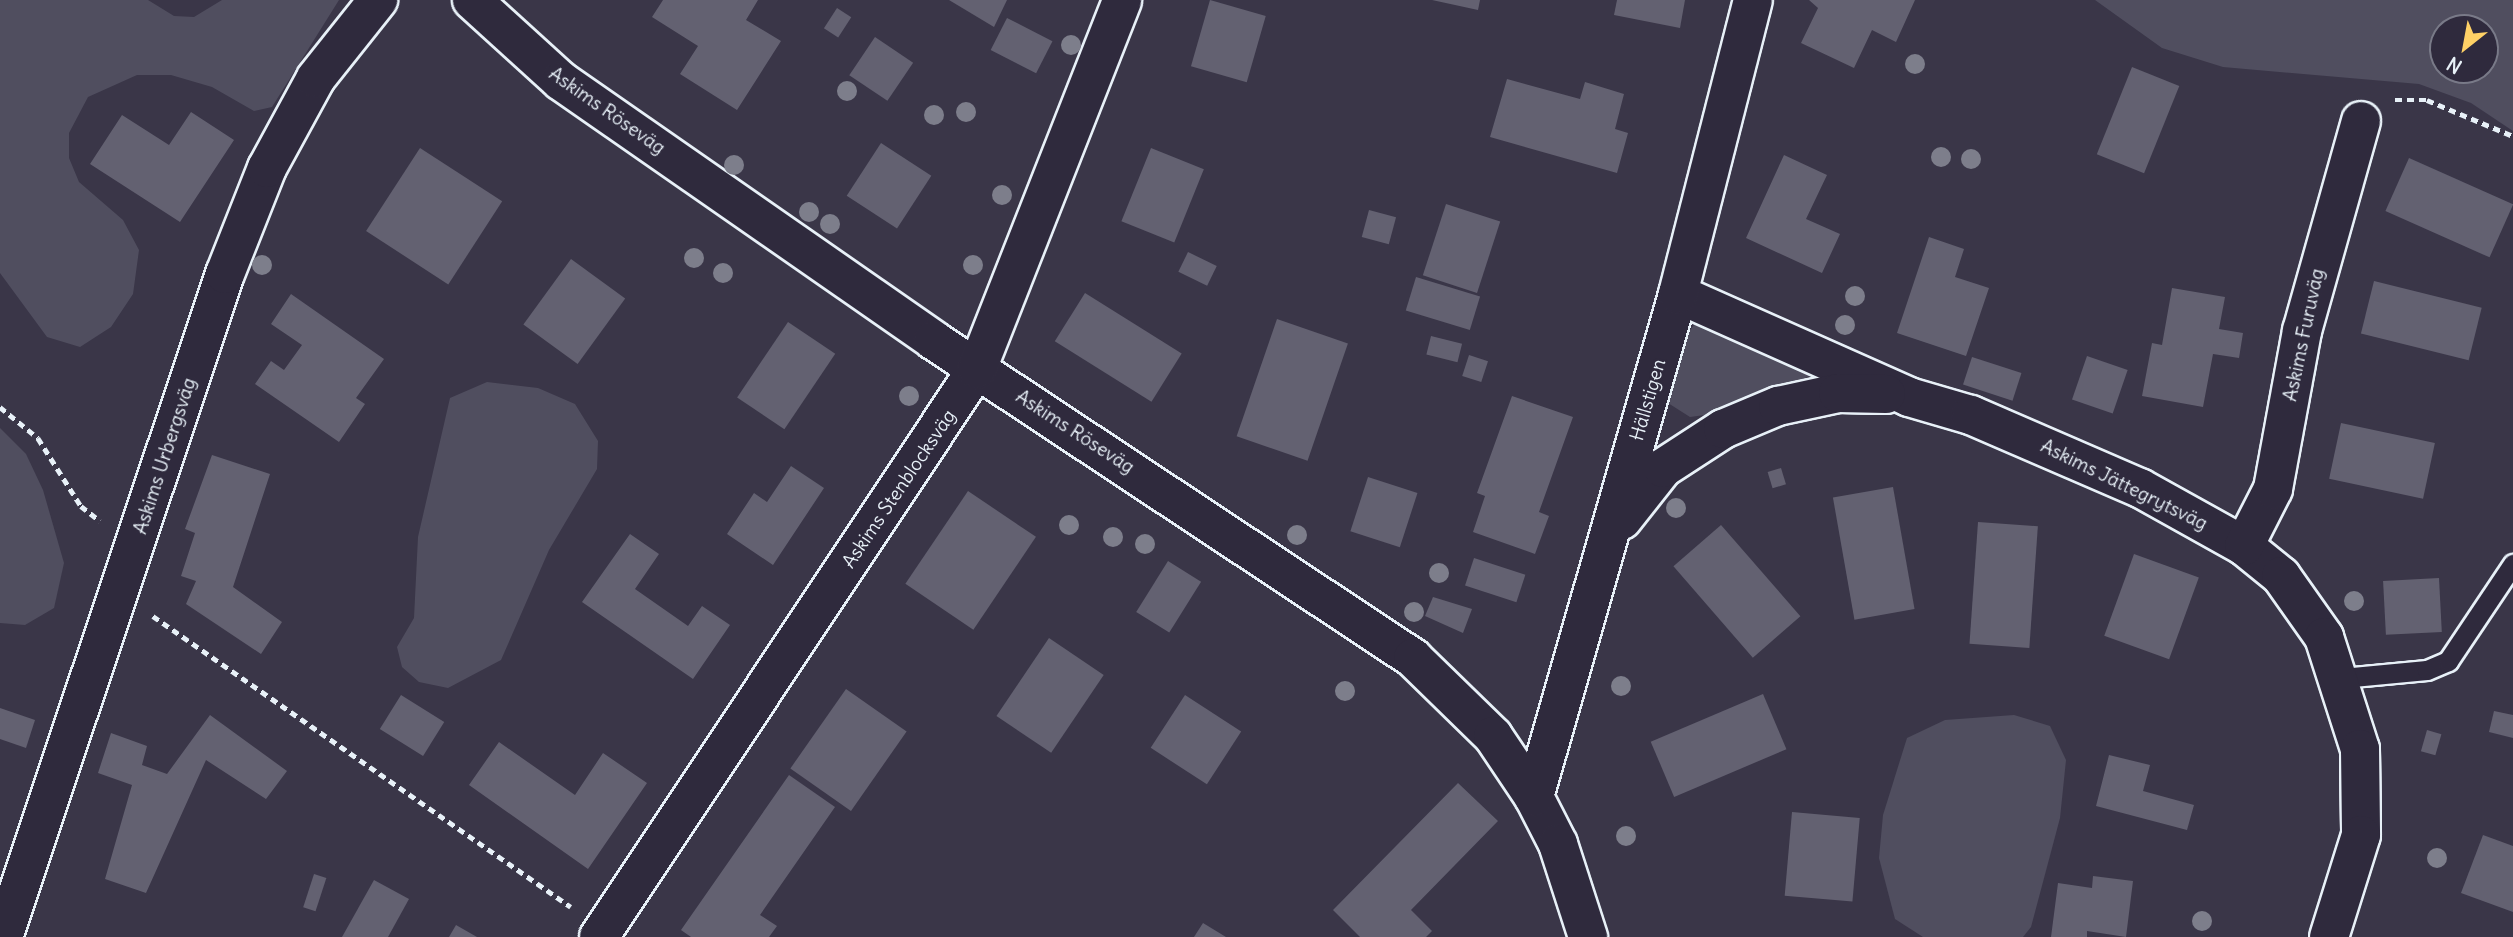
<!DOCTYPE html>
<html>
<head>
<meta charset="utf-8">
<style>
  body { margin:0 }
  #map { position:relative; width:2513px; height:937px; overflow:hidden; background:#3a3648; font-family:Delius,sans-serif }
  div>[style] { position:absolute }
  .green>* { inset:0; background:#504e5f }
  .building>* { inset:0; background:#636171; transform-origin:0 0 }
  .path>* { height:4.5px; margin-top:-2.25px; transform-origin:0; background:repeating-linear-gradient(90deg,#e8f1f8 0 7px,transparent 0 12px) }
  .roads { filter:drop-shadow(2px 0 #e8f1f8) drop-shadow(-2px 0 #e8f1f8) drop-shadow(0 2px #e8f1f8) drop-shadow(0 -2px #e8f1f8) }
  .service>* { height:19px; margin:-9.5px; padding:0 9.5px; transform-origin:9.5px; border-radius:9.5px; background:#2f2a3d }
  .minor>* { height:38px; margin:-19px; padding:0 19px; transform-origin:19px; border-radius:19px; background:#2f2a3d }
  .trees>* { width:20px; height:20px; margin:-10px; border-radius:50%; background:#7d7e8b }
  span { translate:-50% -50%; white-space:nowrap; text-align:center; line-height:1.15; -webkit-text-stroke:5px #2f2a3d; paint-order:stroke }
  .street-label { font-size:19px; color:#e8f1f8 }
  .north { position:absolute; left:2429px; top:14px; width:70px; height:70px; box-sizing:border-box; background:#2f2a3d; border:2px solid #797a88; border-radius:50%; rotate:211deg; font-size:19px; font-weight:700; line-height:28px; text-align:center; color:#e8f1f8 }
  .north::after { content:''; display:block; margin:auto; width:24px; height:32px; background:#ffd166; clip-path:polygon(50% 0,100% 100%,50% 72%,0 100%) }
</style>
</head>
<body>
<div id="map">
  <div class="green">
    <i style="clip-path:polygon(0 0,148px 0,174px 16px,194px 17px,222px 0,339px 0,272px 107px,254px 111px,212px 87px,171px 75px,137px 75px,88px 97px,69px 133px,69px 158px,79px 182px,123px 220px,139px 250px,133px 294px,111px 327px,80px 347px,47px 337px,0 273px)"></i>
    <i style="clip-path:polygon(evenodd,2095px 0,2513px 0,2513px 131px,2471px 103px,2419px 84px,2223px 67px,2162px 48px,2095px 0,2443px 28px,2485px 28px,2485px 70px,2443px 70px,2443px 28px)"></i>
    <i style="clip-path:polygon(1695px 324px,1721px 327px,1817px 373px,1719px 413px,1690px 417px,1668px 403px,1668px 381px,1679px 343px)"></i>
    <i style="clip-path:polygon(487px 382px,538px 388px,575px 404px,598px 441px,597px 469px,549px 550px,501px 660px,448px 688px,419px 682px,402px 667px,397px 647px,414px 618px,418px 537px,450px 398px)"></i>
    <i style="clip-path:polygon(0 428px,26px 454px,43px 490px,64px 563px,54px 608px,25px 625px,0 623px)"></i>
    <i style="clip-path:polygon(2014px 715px,2050px 726px,2066px 760px,2060px 818px,2031px 927px,2023px 937px,1923px 937px,1895px 919px,1879px 858px,1883px 815px,1907px 738px,1945px 720px)"></i>
  </div>
  <div class="building">
    <i style="clip-path:polygon(663px 0,758px 0,746px 20px,781px 41px,737px 110px,680px 74px,698px 46px,652px 17px)"></i>
    <i style="clip-path:polygon(949px 0,1007px 0,994px 27px)"></i>
    <i style="left:1210px;top:0;width:58px;height:69px;rotate:16deg"></i>
    <i style="clip-path:polygon(1432px 0,1480px 0,1478px 10px)"></i>
    <i style="clip-path:polygon(1617px 0,1685px 0,1680px 28px,1614px 15px)"></i>
    <i style="clip-path:polygon(1809px 0,1915px 0,1896px 42px,1872px 30px,1854px 68px,1801px 43px,1818px 8px)"></i>
    <i style="left:837px;top:8px;width:17px;height:24px;rotate:33deg"></i>
    <i style="left:1007px;top:18px;width:51px;height:36px;rotate:27deg"></i>
    <i style="left:875px;top:37px;width:46px;height:46px;rotate:34deg"></i>
    <i style="left:2132px;top:67px;width:51px;height:94px;rotate:22deg"></i>
    <i style="clip-path:polygon(1507px 79px,1580px 99px,1585px 82px,1624px 94px,1615px 129px,1628px 133px,1617px 173px,1490px 137px)"></i>
    <i style="clip-path:polygon(191px 112px,234px 140px,180px 222px,90px 164px,122px 115px,169px 145px)"></i>
    <i style="left:881px;top:143px;width:60px;height:63px;rotate:33deg"></i>
    <i style="left:420px;top:148px;width:98px;height:99px;rotate:33deg"></i>
    <i style="left:1151px;top:148px;width:57px;height:79px;rotate:22deg"></i>
    <i style="clip-path:polygon(1784px 155px,1827px 175px,1806px 219px,1840px 234px,1822px 273px,1746px 238px)"></i>
    <i style="left:2409px;top:158px;width:114px;height:58px;rotate:24deg"></i>
    <i style="left:1446px;top:204px;width:57px;height:75px;rotate:18deg"></i>
    <i style="left:1369px;top:210px;width:28px;height:28px;rotate:15deg"></i>
    <i style="clip-path:polygon(1929px 237px,1964px 249px,1955px 277px,1989px 288px,1966px 356px,1897px 333px)"></i>
    <i style="left:1188px;top:252px;width:32px;height:22px;rotate:26deg"></i>
    <i style="left:571px;top:259px;width:67px;height:81px;rotate:36deg"></i>
    <i style="left:1416px;top:277px;width:67px;height:35px;rotate:17deg"></i>
    <i style="left:2374px;top:281px;width:111px;height:54px;rotate:14deg"></i>
    <i style="clip-path:polygon(2172px 288px,2225px 297px,2219px 329px,2243px 333px,2239px 358px,2213px 354px,2203px 407px,2142px 396px,2152px 343px,2162px 345px)"></i>
    <i style="left:1085px;top:293px;width:114px;height:57px;rotate:32deg"></i>
    <i style="clip-path:polygon(291px 294px,384px 359px,356px 398px,365px 404px,339px 442px,255px 384px,271px 361px,284px 370px,302px 345px,271px 324px)"></i>
    <i style="left:1277px;top:319px;width:75px;height:124px;rotate:19deg"></i>
    <i style="left:788px;top:322px;width:57px;height:91px;rotate:34deg"></i>
    <i style="left:1431px;top:336px;width:32px;height:19px;rotate:14deg"></i>
    <i style="left:1469px;top:355px;width:20px;height:22px;rotate:18deg"></i>
    <i style="left:2087px;top:356px;width:43px;height:46px;rotate:19deg"></i>
    <i style="left:1972px;top:357px;width:52px;height:29px;rotate:18deg"></i>
    <i style="clip-path:polygon(1512px 396px,1573px 417px,1539px 512px,1549px 516px,1535px 554px,1473px 532px,1485px 496px,1477px 493px)"></i>
    <i style="left:2341px;top:423px;width:96px;height:57px;rotate:12deg"></i>
    <i style="clip-path:polygon(212px 455px,270px 474px,233px 587px,282px 622px,261px 654px,186px 604px,196px 581px,181px 576px,195px 533px,185px 529px)"></i>
    <i style="clip-path:polygon(791px 466px,824px 488px,773px 565px,727px 534px,754px 493px,767px 502px)"></i>
    <i style="left:1781px;top:468px;width:17px;height:14px;rotate:73deg"></i>
    <i style="left:1368px;top:477px;width:52px;height:57px;rotate:18deg"></i>
    <i style="left:1893px;top:487px;width:124px;height:61px;rotate:80deg"></i>
    <i style="left:968px;top:491px;width:82px;height:112px;rotate:34deg"></i>
    <i style="left:1978px;top:522px;width:60px;height:122px;rotate:4deg"></i>
    <i style="left:1721px;top:525px;width:121px;height:63px;rotate:49deg"></i>
    <i style="clip-path:polygon(630px 534px,659px 554px,635px 589px,688px 626px,702px 606px,730px 625px,693px 679px,582px 602px)"></i>
    <i style="left:2134px;top:554px;width:69px;height:87px;rotate:20deg"></i>
    <i style="left:1474px;top:558px;width:54px;height:29px;rotate:18deg"></i>
    <i style="left:1168px;top:561px;width:39px;height:60px;rotate:32deg"></i>
    <i style="left:2439px;top:578px;width:54px;height:56px;rotate:87deg"></i>
    <i style="clip-path:polygon(1433px 597px,1472px 609px,1463px 633px,1425px 616px)"></i>
    <i style="left:1049px;top:638px;width:66px;height:94px;rotate:34deg"></i>
    <i style="left:846px;top:689px;width:74px;height:97px;rotate:35deg"></i>
    <i style="left:1763px;top:694px;width:60px;height:122px;rotate:67deg"></i>
    <i style="left:401px;top:695px;width:51px;height:40px;rotate:32deg"></i>
    <i style="left:1185px;top:695px;width:67px;height:63px;rotate:33deg"></i>
    <i style="clip-path:polygon(0 708px,35px 720px,26px 748px,0 739px)"></i>
    <i style="clip-path:polygon(2494px 711px,2513px 715px,2513px 738px,2489px 732px)"></i>
    <i style="clip-path:polygon(210px 715px,287px 771px,266px 799px,206px 760px,146px 893px,105px 879px,132px 785px,98px 773px,111px 733px,147px 746px,142px 765px,167px 774px)"></i>
    <i style="left:2427px;top:730px;width:15px;height:22px;rotate:16deg"></i>
    <i style="clip-path:polygon(499px 742px,575px 795px,603px 753px,647px 783px,588px 869px,469px 785px)"></i>
    <i style="clip-path:polygon(2109px 755px,2150px 765px,2143px 791px,2194px 805px,2187px 830px,2096px 806px)"></i>
    <i style="clip-path:polygon(789px 775px,835px 807px,760px 915px,777px 926px,769px 937px,691px 937px,681px 930px)"></i>
    <i style="clip-path:polygon(1458px 783px,1498px 821px,1411px 910px,1432px 931px,1426px 937px,1360px 937px,1333px 910px)"></i>
    <i style="left:1792px;top:812px;width:68px;height:84px;rotate:5deg"></i>
    <i style="clip-path:polygon(2483px 835px,2513px 846px,2513px 912px,2461px 893px)"></i>
    <i style="left:314px;top:874px;width:13px;height:35px;rotate:18deg"></i>
    <i style="clip-path:polygon(2093px 876px,2133px 881px,2126px 937px,2087px 931px,2087px 937px,2051px 937px,2058px 883px,2092px 888px)"></i>
    <i style="clip-path:polygon(374px 880px,409px 899px,388px 937px,342px 937px)"></i>
    <i style="clip-path:polygon(1203px 923px,1226px 937px,1194px 937px)"></i>
    <i style="clip-path:polygon(456px 925px,477px 937px,449px 937px)"></i>
  </div>
  <div class="path">
    <i style="left:2395px;top:100px;width:32px"></i>
    <i style="left:2427px;top:100px;width:93px;rotate:22.7deg"></i>
    <i style="left:0;top:407px;width:49px;rotate:39.2deg"></i>
    <i style="left:38px;top:438px;width:80px;rotate:57.7deg"></i>
    <i style="left:81px;top:506px;width:24px;rotate:38deg"></i>
    <i style="left:153px;top:616px;width:509px;rotate:34.84deg"></i>
  </div>
  <div class="roads">
    <div class="service">
      <i style="left:2342px;top:678px;width:85px;rotate:-5.4deg"></i>
      <i style="left:2427px;top:670px;width:23px;rotate:-23deg"></i>
      <i style="left:2448px;top:661px;width:117px;rotate:-56.2deg"></i>
    </div>
    <div class="minor">
      <i style="left:472px;top:0;width:120px;rotate:42.3deg"></i>
      <i style="left:561px;top:81px;width:453px;rotate:34.8deg"></i>
      <i style="left:933px;top:340px;width:576px;rotate:33.52deg"></i>
      <i style="left:1413px;top:658px;width:112px;rotate:44.3deg"></i>
      <i style="left:1493px;top:736px;width:73px;rotate:56.1deg"></i>
      <i style="left:1534px;top:797px;width:53px;rotate:62.9deg"></i>
      <i style="left:1558px;top:844px;width:98px;rotate:72.1deg"></i>
      <i style="left:1678px;top:294px;width:253px;rotate:24deg"></i>
      <i style="left:1909px;top:397px;width:65px;rotate:16.2deg"></i>
      <i style="left:1971px;top:415px;width:184px;rotate:23.4deg"></i>
      <i style="left:2140px;top:488px;width:119px;rotate:29.1deg"></i>
      <i style="left:2244px;top:546px;width:48px;rotate:39deg"></i>
      <i style="left:2281px;top:576px;width:75px;rotate:54.8deg"></i>
      <i style="left:2324px;top:637px;width:118px;rotate:72.2deg"></i>
      <i style="left:2360px;top:749px;width:86px;rotate:89.3deg"></i>
      <i style="left:2361px;top:835px;width:107px;rotate:107.4deg"></i>
      <i style="left:1622px;top:520px;width:66px;rotate:-51.7deg"></i>
      <i style="left:1663px;top:468px;width:72px;rotate:-33deg"></i>
      <i style="left:1723px;top:429px;width:60px;rotate:-22.7deg"></i>
      <i style="left:1778px;top:406px;width:61px;rotate:-12.2deg"></i>
      <i style="left:1838px;top:393px;width:48px;rotate:1.2deg"></i>
      <i style="left:2244px;top:546px;width:64px;rotate:-63deg"></i>
      <i style="left:2273px;top:489px;width:161px;rotate:-79.6deg"></i>
      <i style="left:2302px;top:331px;width:218px;rotate:-74.3deg"></i>
      <i style="left:1534px;top:797px;width:523px;rotate:-74.02deg"></i>
      <i style="left:1678px;top:294px;width:303px;rotate:-75.7deg"></i>
      <i style="left:3px;top:937px;width:699px;rotate:-71.49deg"></i>
      <i style="left:225px;top:274px;width:114px;rotate:-68.4deg"></i>
      <i style="left:267px;top:168px;width:102px;rotate:-61.4deg"></i>
      <i style="left:316px;top:78px;width:100px;rotate:-51.5deg"></i>
      <i style="left:599px;top:937px;width:682px;rotate:-56.36deg"></i>
      <i style="left:977px;top:369px;width:396px;rotate:-68.5deg"></i>
    </div>
  </div>
  <div class="trees">
    <i style="left:1071px;top:45px"></i>
    <i style="left:1915px;top:64px"></i>
    <i style="left:847px;top:91px"></i>
    <i style="left:966px;top:112px"></i>
    <i style="left:934px;top:115px"></i>
    <i style="left:1941px;top:157px"></i>
    <i style="left:1971px;top:159px"></i>
    <i style="left:734px;top:165px"></i>
    <i style="left:1002px;top:195px"></i>
    <i style="left:809px;top:212px"></i>
    <i style="left:830px;top:224px"></i>
    <i style="left:694px;top:258px"></i>
    <i style="left:262px;top:265px"></i>
    <i style="left:973px;top:265px"></i>
    <i style="left:723px;top:273px"></i>
    <i style="left:1855px;top:296px"></i>
    <i style="left:1845px;top:325px"></i>
    <i style="left:909px;top:396px"></i>
    <i style="left:1676px;top:508px"></i>
    <i style="left:1069px;top:525px"></i>
    <i style="left:1297px;top:535px"></i>
    <i style="left:1113px;top:537px"></i>
    <i style="left:1145px;top:544px"></i>
    <i style="left:1439px;top:573px"></i>
    <i style="left:2354px;top:601px"></i>
    <i style="left:1414px;top:612px"></i>
    <i style="left:1621px;top:686px"></i>
    <i style="left:1345px;top:691px"></i>
    <i style="left:1626px;top:836px"></i>
    <i style="left:2437px;top:858px"></i>
    <i style="left:2202px;top:921px"></i>
  </div>
  <div class="street-label">
    <span style="left:607px;top:111px;rotate:35deg">Askims Röseväg</span>
    <span style="left:2304px;top:335px;rotate:-78deg">Askims Furuväg</span>
    <span style="left:1648px;top:400px;rotate:-74deg">Hällstigen</span>
    <span style="left:1075px;top:432px;rotate:33deg">Askims Röseväg</span>
    <span style="left:165px;top:456px;rotate:-72deg">Askims Urbergsväg</span>
    <span style="left:2124px;top:485px;rotate:26deg">Askims Jättegrytsväg</span>
    <span style="left:899px;top:489px;rotate:-56deg">Askims Stenblocksväg</span>
  </div>
  <div class="north">N</div>
</div>
</body>
</html>
